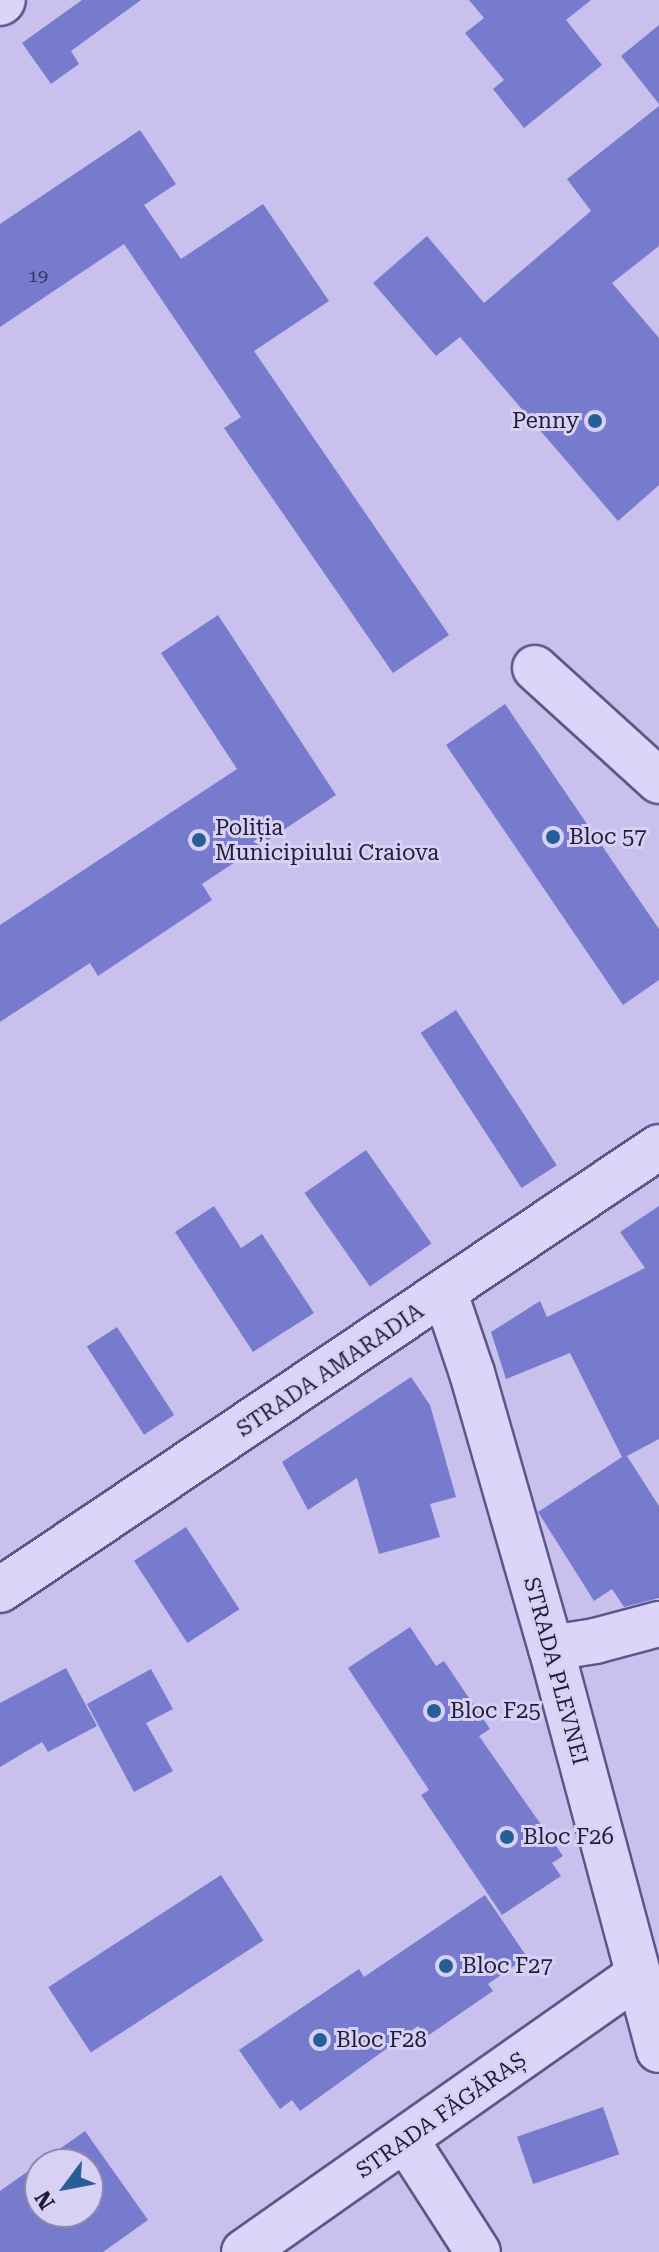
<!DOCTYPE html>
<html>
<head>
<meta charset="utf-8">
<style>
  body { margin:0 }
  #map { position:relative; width:659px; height:2252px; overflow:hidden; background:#cac0ee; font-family:"Roboto Serif",serif }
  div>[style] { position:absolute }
  .building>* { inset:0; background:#767bcd; transform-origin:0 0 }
  .roads { filter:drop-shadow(2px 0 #5a5888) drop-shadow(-2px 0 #5a5888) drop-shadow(0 2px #5a5888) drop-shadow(0 -2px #5a5888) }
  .street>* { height:44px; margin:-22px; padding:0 22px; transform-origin:22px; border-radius:22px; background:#dcd4f9 }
  .secondary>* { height:44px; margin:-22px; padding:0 22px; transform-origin:22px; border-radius:22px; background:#dcd4f9 }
  .dots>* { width:22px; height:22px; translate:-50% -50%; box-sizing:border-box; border:4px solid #d9d0f6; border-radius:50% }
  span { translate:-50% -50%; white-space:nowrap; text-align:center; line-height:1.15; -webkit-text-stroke:6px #d9d0f6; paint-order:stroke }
  .number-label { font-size:18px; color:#33345c }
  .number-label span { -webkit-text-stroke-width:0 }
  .poi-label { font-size:22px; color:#1d1d37 }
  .right { translate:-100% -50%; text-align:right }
  .left { translate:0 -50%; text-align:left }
  .street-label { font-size:22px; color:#1d1d37 }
  .north { position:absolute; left:24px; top:2148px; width:80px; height:80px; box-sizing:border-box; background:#d9d0f6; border:2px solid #8e88aa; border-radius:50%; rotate:238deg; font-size:22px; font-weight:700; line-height:32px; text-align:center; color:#1d1d37 }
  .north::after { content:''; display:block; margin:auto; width:28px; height:36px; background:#275e97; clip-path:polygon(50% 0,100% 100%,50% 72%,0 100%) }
</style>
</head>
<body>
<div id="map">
  <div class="building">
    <i style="clip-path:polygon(82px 0,141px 0,71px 51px,79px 64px,51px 84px,22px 43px)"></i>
    <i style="clip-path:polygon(469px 0,591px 0,566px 20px,602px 65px,524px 128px,493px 89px,504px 80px,465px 33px,484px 18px)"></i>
    <i style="clip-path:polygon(659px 25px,659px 104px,621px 56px)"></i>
    <i style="clip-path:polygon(659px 106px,659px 246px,612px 283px,659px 338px,659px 485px,618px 521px,460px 337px,436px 356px,373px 283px,427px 236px,484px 303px,591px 211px,567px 179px)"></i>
    <i style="clip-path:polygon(140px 130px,176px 184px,144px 205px,181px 259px,263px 204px,329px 301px,254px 351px,449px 635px,393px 673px,224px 428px,241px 417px,124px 244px,0 327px,0 224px)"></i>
    <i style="clip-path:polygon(218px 615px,336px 795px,202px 884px,212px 900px,98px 976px,90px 963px,0 1022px,0 925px,237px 769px,161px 653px)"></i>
    <i style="clip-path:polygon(505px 704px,659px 929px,659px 980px,623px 1005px,446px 745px)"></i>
    <i style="left:456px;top:1010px;width:185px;height:42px;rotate:57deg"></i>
    <i style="left:366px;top:1150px;width:114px;height:75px;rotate:55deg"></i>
    <i style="clip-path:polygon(214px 1206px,241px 1248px,262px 1234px,314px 1313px,253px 1352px,175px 1232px)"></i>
    <i style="clip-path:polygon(659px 1206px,659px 1439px,627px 1456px,659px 1506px,659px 1598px,624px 1607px,612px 1589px,594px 1601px,538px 1512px,622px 1457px,570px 1353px,506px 1379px,491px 1332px,540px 1301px,547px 1317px,645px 1268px,620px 1232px)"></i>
    <i style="left:117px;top:1327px;width:105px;height:36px;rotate:57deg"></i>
    <i style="clip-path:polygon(411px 1377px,430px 1405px,456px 1497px,430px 1504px,440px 1537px,379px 1554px,357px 1478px,308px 1510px,282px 1462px)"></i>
    <i style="left:186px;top:1527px;width:98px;height:62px;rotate:57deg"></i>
    <i style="clip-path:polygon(410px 1627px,436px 1666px,444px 1661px,490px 1729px,479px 1736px,563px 1856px,552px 1863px,561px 1876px,502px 1915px,421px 1795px,429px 1790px,348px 1668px)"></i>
    <i style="clip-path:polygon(66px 1668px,97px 1726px,48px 1752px,42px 1742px,0 1767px,0 1703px)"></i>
    <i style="clip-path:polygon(151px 1669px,173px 1709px,146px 1723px,173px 1771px,134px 1792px,87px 1704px)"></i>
    <i style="left:221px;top:1875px;width:78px;height:206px;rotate:57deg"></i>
    <i style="clip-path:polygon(485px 1895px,527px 1957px,488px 1984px,493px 1991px,426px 2037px,418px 2026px,300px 2111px,292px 2100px,280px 2109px,239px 2050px,359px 1969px,364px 1977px)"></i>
    <i style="left:603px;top:2107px;width:50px;height:91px;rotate:71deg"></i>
    <i style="clip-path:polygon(evenodd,85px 2131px,148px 2220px,103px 2252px,0 2252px,0 2191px,85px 2131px,40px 2164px,88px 2164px,88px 2212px,40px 2212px,40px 2164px)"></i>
  </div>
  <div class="roads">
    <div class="street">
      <i style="left:0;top:3px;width:4px;rotate:-45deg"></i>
      <i style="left:535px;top:668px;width:168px;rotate:42.3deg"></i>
      <i style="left:445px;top:1293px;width:84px;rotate:71.4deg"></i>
      <i style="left:472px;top:1373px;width:286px;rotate:74deg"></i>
      <i style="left:551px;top:1648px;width:416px;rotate:75deg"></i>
      <i style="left:551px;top:1648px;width:45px;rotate:-9deg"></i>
      <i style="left:595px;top:1641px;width:66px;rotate:-14.9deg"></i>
      <i style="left:406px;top:2140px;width:133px;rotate:57.3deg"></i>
      <i style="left:244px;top:2252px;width:479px;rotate:-35.1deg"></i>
    </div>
    <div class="secondary">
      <i style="left:0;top:1590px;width:794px;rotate:-33.91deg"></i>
    </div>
  </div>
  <div class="dots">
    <i style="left:595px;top:421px;background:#275e97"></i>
    <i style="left:553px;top:837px;background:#275e97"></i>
    <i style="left:199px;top:840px;background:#275e97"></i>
    <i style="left:434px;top:1711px;background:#275e97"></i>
    <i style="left:507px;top:1837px;background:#275e97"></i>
    <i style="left:446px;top:1966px;background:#275e97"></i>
    <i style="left:320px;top:2040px;background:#275e97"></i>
  </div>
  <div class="number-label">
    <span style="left:38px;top:276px">19</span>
  </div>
  <div class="poi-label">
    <span class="right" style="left:579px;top:421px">Penny</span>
    <span class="left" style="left:215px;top:840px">Poliția<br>Municipiului Craiova</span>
    <span class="left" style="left:569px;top:837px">Bloc 57</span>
    <span class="left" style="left:450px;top:1711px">Bloc F25</span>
    <span class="left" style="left:523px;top:1837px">Bloc F26</span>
    <span class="left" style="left:462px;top:1966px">Bloc F27</span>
    <span class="left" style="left:336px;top:2040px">Bloc F28</span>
  </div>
  <div class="street-label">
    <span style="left:330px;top:1370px;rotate:-34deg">STRADA AMARADIA</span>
    <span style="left:556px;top:1671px;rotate:75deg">STRADA PLEVNEI</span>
    <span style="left:441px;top:2115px;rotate:-35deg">STRADA FĂGĂRAȘ</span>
  </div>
  <div class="north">N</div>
</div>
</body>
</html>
